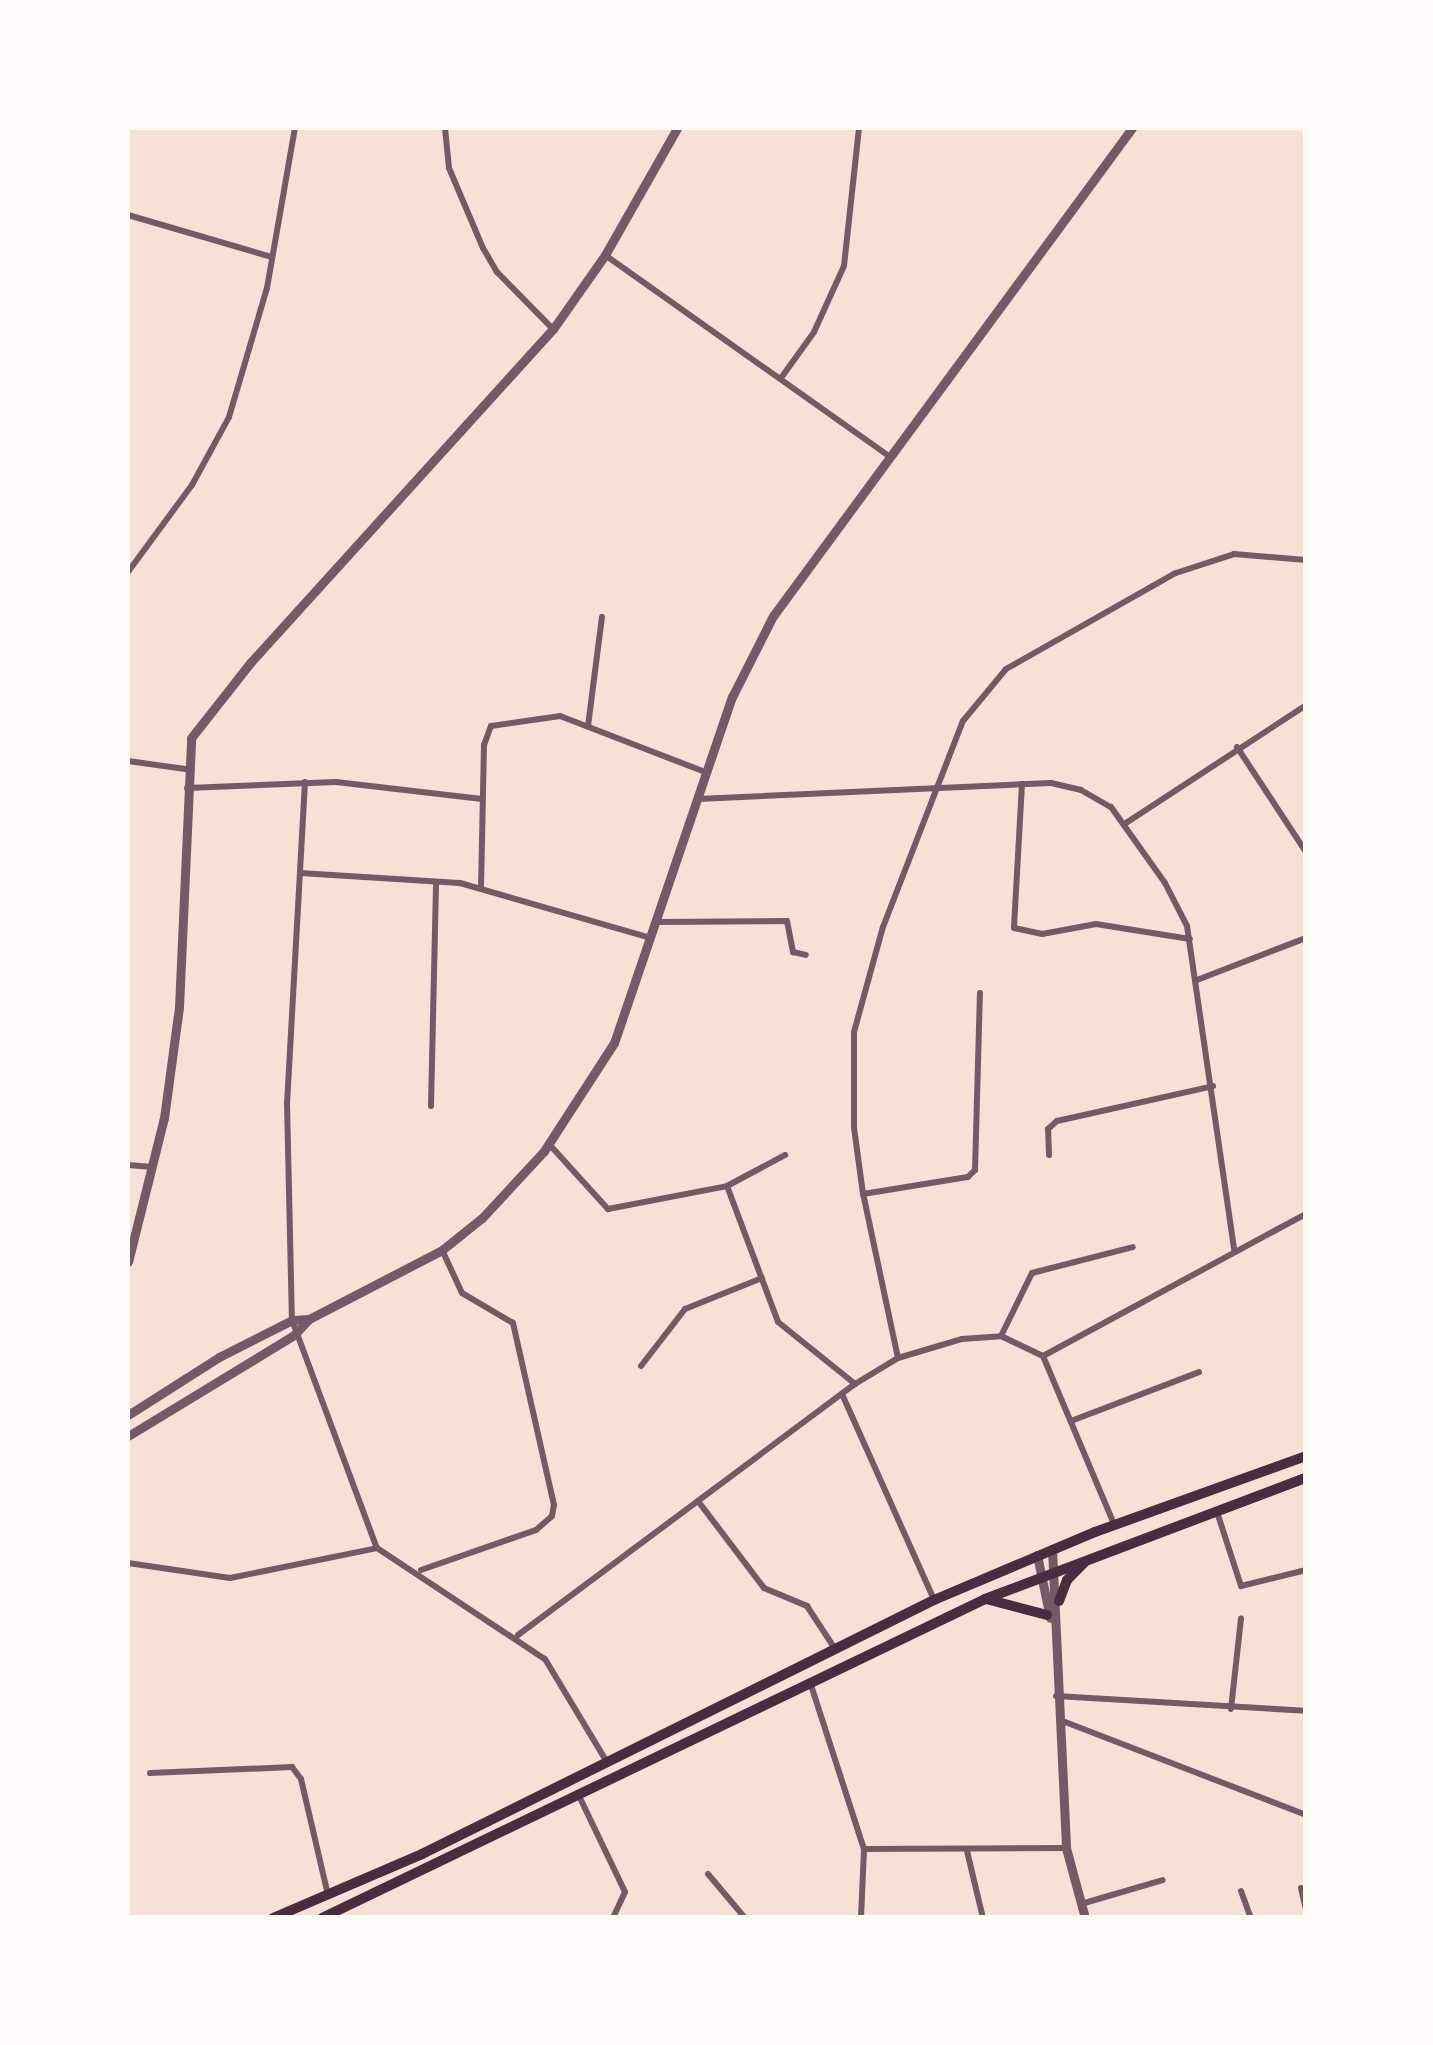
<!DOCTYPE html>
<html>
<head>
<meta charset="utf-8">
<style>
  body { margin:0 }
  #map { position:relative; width:1433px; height:2045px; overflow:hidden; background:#f7e1d7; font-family:"Roboto Condensed",sans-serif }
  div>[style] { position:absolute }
  .minor>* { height:6px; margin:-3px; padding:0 3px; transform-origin:3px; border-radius:3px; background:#755966 }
  .tertiary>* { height:9px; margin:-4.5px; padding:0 4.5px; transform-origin:4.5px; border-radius:4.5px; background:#755966 }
  .secondary>* { height:10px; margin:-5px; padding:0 5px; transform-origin:5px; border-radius:5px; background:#4a2c40 }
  span { translate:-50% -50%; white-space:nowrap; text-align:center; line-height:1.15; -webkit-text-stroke:9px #fffaf5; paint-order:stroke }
  .frame { position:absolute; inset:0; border:130px solid #fffaf5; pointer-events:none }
</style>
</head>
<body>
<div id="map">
  <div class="minor">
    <i style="left:445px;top:128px;width:40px;rotate:84.3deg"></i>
    <i style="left:449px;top:168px;width:87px;rotate:67deg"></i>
    <i style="left:483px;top:248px;width:28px;rotate:60deg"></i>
    <i style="left:497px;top:272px;width:80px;rotate:45.5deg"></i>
    <i style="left:128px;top:215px;width:150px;rotate:16.3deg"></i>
    <i style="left:605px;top:255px;width:348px;rotate:35.3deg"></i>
    <i style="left:781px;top:378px;width:57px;rotate:-54.3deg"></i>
    <i style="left:814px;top:332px;width:72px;rotate:-65.6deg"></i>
    <i style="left:844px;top:266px;width:139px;rotate:-83.8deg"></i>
    <i style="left:128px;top:572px;width:108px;rotate:-53.7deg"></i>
    <i style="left:192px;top:485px;width:77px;rotate:-61.4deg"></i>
    <i style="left:229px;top:417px;width:134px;rotate:-73.6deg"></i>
    <i style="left:267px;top:288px;width:162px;rotate:-80.1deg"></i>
    <i style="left:588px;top:726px;width:110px;rotate:-82.7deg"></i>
    <i style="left:1237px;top:747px;width:126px;rotate:56.7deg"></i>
    <i style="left:128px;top:761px;width:58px;rotate:8deg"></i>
    <i style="left:305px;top:782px;width:322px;rotate:93.2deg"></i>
    <i style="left:287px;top:1103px;width:217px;rotate:88.7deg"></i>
    <i style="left:292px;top:1320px;width:243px;rotate:69.6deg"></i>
    <i style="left:1022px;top:784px;width:144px;rotate:93.2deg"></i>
    <i style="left:1014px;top:928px;width:29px;rotate:12deg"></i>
    <i style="left:1042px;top:934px;width:55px;rotate:-10.5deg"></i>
    <i style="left:1096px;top:924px;width:95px;rotate:9.1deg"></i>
    <i style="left:187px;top:788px;width:149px;rotate:-2.3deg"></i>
    <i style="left:336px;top:782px;width:147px;rotate:6.6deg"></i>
    <i style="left:698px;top:799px;width:353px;rotate:-2.6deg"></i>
    <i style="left:1051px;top:783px;width:31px;rotate:13deg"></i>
    <i style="left:1081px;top:790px;width:34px;rotate:30deg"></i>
    <i style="left:1111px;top:807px;width:93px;rotate:54.6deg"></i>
    <i style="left:1165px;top:883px;width:48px;rotate:62.9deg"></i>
    <i style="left:1187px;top:926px;width:327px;rotate:81.7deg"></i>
    <i style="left:1126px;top:823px;width:215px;rotate:-33.2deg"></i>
    <i style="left:300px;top:873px;width:160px;rotate:3.6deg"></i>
    <i style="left:460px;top:883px;width:199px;rotate:16.1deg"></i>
    <i style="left:481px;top:888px;width:143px;rotate:-88.8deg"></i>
    <i style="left:484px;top:745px;width:20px;rotate:-70deg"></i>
    <i style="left:491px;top:726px;width:70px;rotate:-8.2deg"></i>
    <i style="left:560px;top:716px;width:155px;rotate:21.1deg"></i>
    <i style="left:657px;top:922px;width:130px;rotate:-0.4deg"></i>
    <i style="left:787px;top:921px;width:32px;rotate:79deg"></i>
    <i style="left:793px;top:952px;width:13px;rotate:13deg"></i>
    <i style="left:1197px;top:980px;width:117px;rotate:-21.1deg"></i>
    <i style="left:431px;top:1106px;width:224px;rotate:-88.7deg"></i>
    <i style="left:549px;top:1144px;width:88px;rotate:47.8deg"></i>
    <i style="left:608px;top:1209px;width:121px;rotate:-10.9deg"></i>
    <i style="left:727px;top:1186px;width:145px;rotate:69.4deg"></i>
    <i style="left:778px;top:1322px;width:99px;rotate:38.8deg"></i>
    <i style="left:1049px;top:1155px;width:26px;rotate:-92deg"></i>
    <i style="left:1048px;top:1129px;width:12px;rotate:-42deg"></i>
    <i style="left:1057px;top:1121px;width:160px;rotate:-12.6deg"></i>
    <i style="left:128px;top:1165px;width:24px;rotate:5deg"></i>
    <i style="left:727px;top:1186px;width:66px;rotate:-28.1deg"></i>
    <i style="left:863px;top:1194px;width:106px;rotate:-9.2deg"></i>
    <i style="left:968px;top:1177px;width:10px;rotate:-45deg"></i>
    <i style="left:975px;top:1170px;width:177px;rotate:-88.4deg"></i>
    <i style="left:1001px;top:1336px;width:70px;rotate:-63.8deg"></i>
    <i style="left:1032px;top:1273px;width:104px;rotate:-14.4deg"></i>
    <i style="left:1043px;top:1356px;width:299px;rotate:-28.4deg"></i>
    <i style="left:898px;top:1358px;width:168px;rotate:-102deg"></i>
    <i style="left:863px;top:1194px;width:68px;rotate:-97.7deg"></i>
    <i style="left:854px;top:1127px;width:95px;rotate:-90deg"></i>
    <i style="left:854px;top:1032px;width:109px;rotate:-74.6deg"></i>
    <i style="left:883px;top:927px;width:221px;rotate:-68.8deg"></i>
    <i style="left:963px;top:721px;width:67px;rotate:-50.4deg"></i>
    <i style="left:1006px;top:669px;width:195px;rotate:-29.5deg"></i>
    <i style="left:1176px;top:573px;width:61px;rotate:-18.1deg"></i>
    <i style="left:1234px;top:554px;width:72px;rotate:4.8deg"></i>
    <i style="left:641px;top:1366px;width:72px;rotate:-52.3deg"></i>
    <i style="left:685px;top:1309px;width:83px;rotate:-21.9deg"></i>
    <i style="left:842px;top:1394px;width:226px;rotate:65.9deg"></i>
    <i style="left:1071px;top:1421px;width:137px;rotate:-20.9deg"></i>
    <i style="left:698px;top:1501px;width:109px;rotate:52.8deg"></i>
    <i style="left:764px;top:1588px;width:47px;rotate:22.7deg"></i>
    <i style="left:807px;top:1606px;width:51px;rotate:56.9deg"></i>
    <i style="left:1217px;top:1512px;width:78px;rotate:72deg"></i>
    <i style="left:1241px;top:1586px;width:67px;rotate:-13.8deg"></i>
    <i style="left:128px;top:1563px;width:103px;rotate:8.4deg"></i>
    <i style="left:230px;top:1578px;width:150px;rotate:-11.5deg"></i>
    <i style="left:377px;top:1548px;width:201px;rotate:33.5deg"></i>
    <i style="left:545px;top:1659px;width:120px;rotate:59deg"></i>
    <i style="left:421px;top:1570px;width:122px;rotate:-19.2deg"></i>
    <i style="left:536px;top:1530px;width:21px;rotate:-41deg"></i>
    <i style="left:552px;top:1516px;width:11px;rotate:-80deg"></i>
    <i style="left:554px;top:1505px;width:187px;rotate:-102.7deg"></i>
    <i style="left:513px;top:1323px;width:59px;rotate:-149.5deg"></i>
    <i style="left:462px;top:1293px;width:47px;rotate:-114.9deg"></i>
    <i style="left:518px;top:1635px;width:420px;rotate:-36.7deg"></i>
    <i style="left:855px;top:1384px;width:50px;rotate:-31.2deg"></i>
    <i style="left:898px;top:1358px;width:67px;rotate:-16.5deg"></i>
    <i style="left:962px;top:1339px;width:39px;rotate:-4deg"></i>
    <i style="left:1001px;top:1336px;width:47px;rotate:25.5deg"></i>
    <i style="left:1043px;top:1356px;width:182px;rotate:67.1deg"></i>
    <i style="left:810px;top:1682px;width:176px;rotate:72.1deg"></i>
    <i style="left:864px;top:1849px;width:202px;rotate:-0.3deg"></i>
    <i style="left:1056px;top:1696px;width:250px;rotate:3.4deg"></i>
    <i style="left:1231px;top:1709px;width:91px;rotate:-83.7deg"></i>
    <i style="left:1060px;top:1720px;width:264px;rotate:21.1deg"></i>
    <i style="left:150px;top:1773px;width:142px;rotate:-2.4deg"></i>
    <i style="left:292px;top:1767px;width:15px;rotate:53deg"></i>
    <i style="left:301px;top:1779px;width:119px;rotate:76.9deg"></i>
    <i style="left:580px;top:1798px;width:104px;rotate:64.4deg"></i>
    <i style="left:625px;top:1892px;width:29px;rotate:115deg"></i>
    <i style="left:967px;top:1851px;width:69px;rotate:76.6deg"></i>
    <i style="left:708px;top:1874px;width:57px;rotate:49.9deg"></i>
    <i style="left:1301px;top:1888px;width:23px;rotate:77deg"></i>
    <i style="left:1241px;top:1891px;width:29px;rotate:70deg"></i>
    <i style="left:1081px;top:1904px;width:85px;rotate:-16.3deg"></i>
    <i style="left:861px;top:1918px;width:69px;rotate:-87.5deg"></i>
  </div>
  <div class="tertiary">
    <i style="left:128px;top:1262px;width:148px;rotate:-76deg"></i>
    <i style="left:164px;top:1118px;width:112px;rotate:-82.3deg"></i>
    <i style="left:179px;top:1007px;width:269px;rotate:-87.4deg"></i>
    <i style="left:191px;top:738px;width:95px;rotate:-51.8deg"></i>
    <i style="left:250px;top:663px;width:451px;rotate:-47.8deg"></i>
    <i style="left:553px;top:329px;width:90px;rotate:-54.9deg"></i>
    <i style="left:605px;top:255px;width:146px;rotate:-60.4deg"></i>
    <i style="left:128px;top:1415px;width:108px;rotate:-32.5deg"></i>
    <i style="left:219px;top:1357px;width:82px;rotate:-26.9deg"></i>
    <i style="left:292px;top:1320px;width:17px;rotate:-3deg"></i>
    <i style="left:128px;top:1436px;width:194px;rotate:-31.3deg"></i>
    <i style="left:294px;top:1335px;width:22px;rotate:-47deg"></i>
    <i style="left:309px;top:1319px;width:150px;rotate:-27.4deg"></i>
    <i style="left:442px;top:1250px;width:51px;rotate:-38.7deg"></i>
    <i style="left:482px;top:1218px;width:91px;rotate:-47.2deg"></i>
    <i style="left:544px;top:1151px;width:129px;rotate:-57.1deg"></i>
    <i style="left:614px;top:1043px;width:366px;rotate:-71.2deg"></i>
    <i style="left:732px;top:697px;width:91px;rotate:-63.2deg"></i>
    <i style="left:773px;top:616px;width:606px;rotate:-53.66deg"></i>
    <i style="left:1052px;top:1549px;width:299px;rotate:87.3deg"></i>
    <i style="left:1066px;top:1848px;width:73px;rotate:74.8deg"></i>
    <i style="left:1037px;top:1555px;width:64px;rotate:78.3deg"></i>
  </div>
  <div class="secondary">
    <i style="left:986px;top:1599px;width:63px;rotate:14.7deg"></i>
    <i style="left:1059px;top:1601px;width:22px;rotate:-69deg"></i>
    <i style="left:1067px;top:1580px;width:25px;rotate:-45deg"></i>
    <i style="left:273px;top:1918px;width:162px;rotate:-23.2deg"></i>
    <i style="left:422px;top:1854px;width:572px;rotate:-26.39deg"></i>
    <i style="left:934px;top:1600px;width:175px;rotate:-22.9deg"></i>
    <i style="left:1095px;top:1532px;width:224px;rotate:-19.8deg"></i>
    <i style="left:322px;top:1918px;width:736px;rotate:-25.69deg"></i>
    <i style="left:985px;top:1599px;width:343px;rotate:-20.7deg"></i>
  </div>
  <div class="frame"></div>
</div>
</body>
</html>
